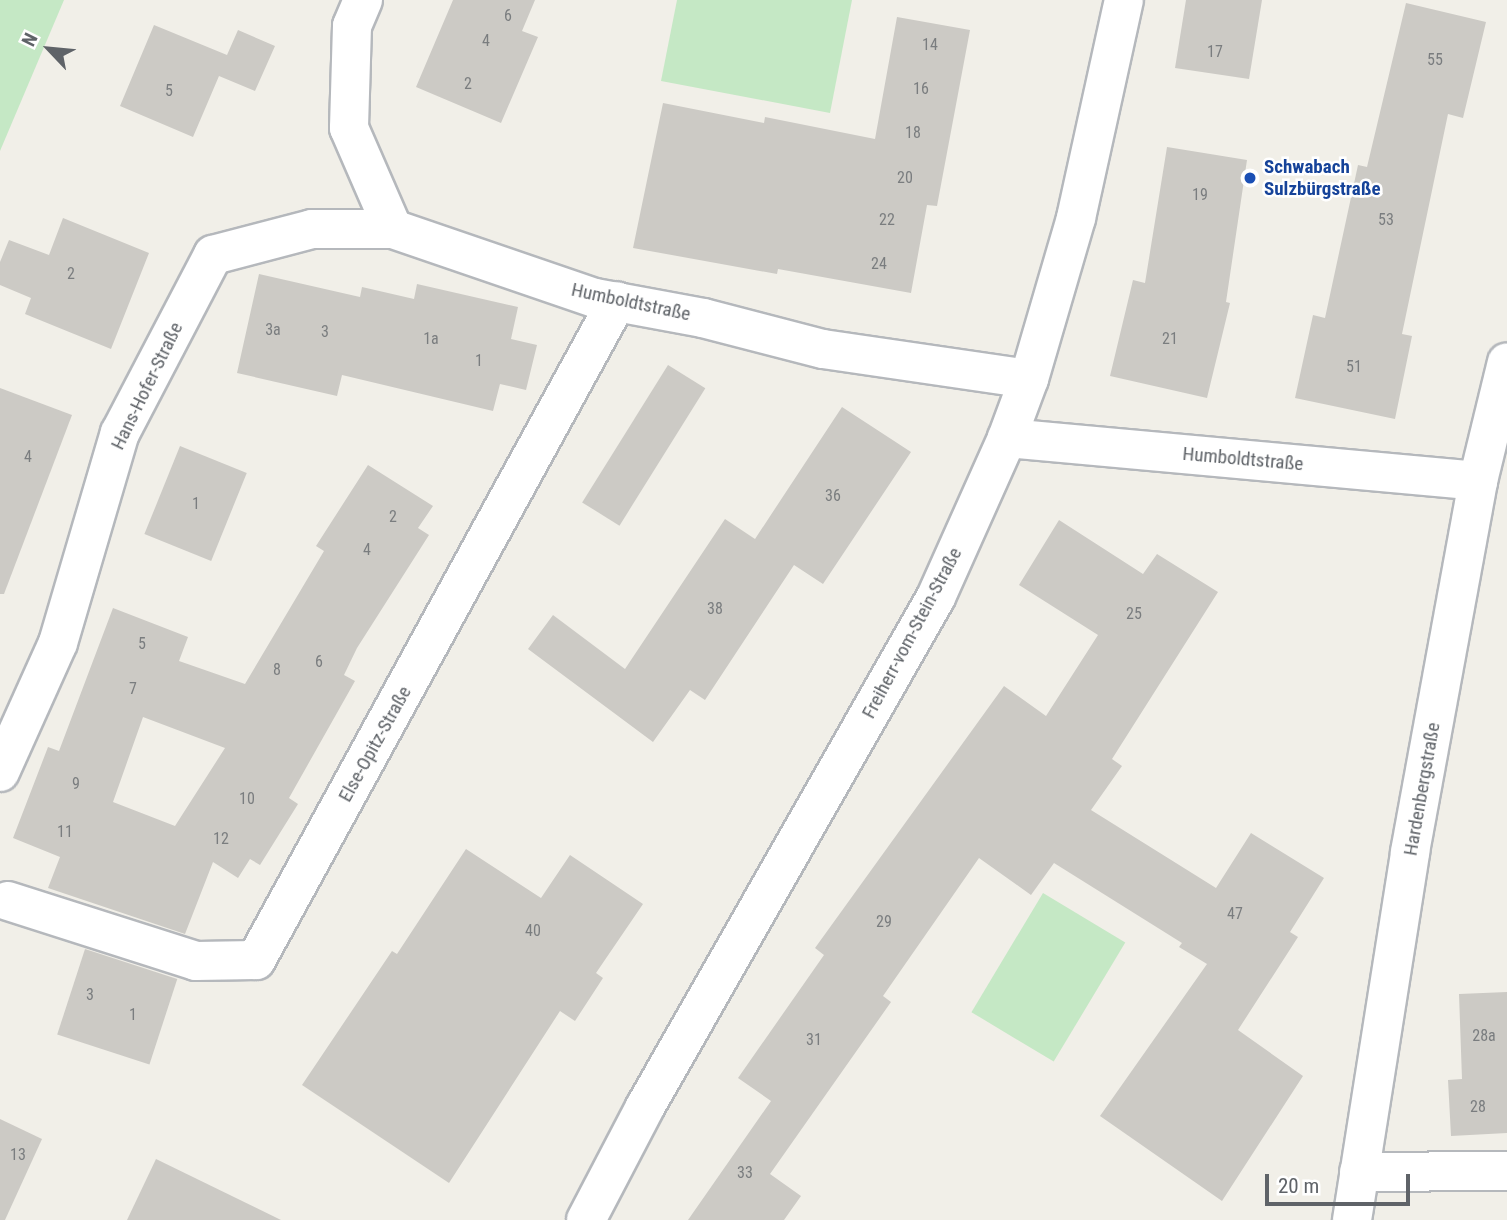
<!DOCTYPE html>
<html>
<head>
<meta charset="utf-8">
<style>
  body { margin:0 }
  #map { position:relative; width:1507px; height:1220px; overflow:hidden; background:#f1efe8; font-family:"Roboto Condensed",sans-serif }
  div>[style] { position:absolute }
  .green>* { inset:0; background:#c5e8c5; transform-origin:0 0 }
  .building>* { inset:0; background:#cccac5; transform-origin:0 0 }
  .roads { filter:drop-shadow(2px 0 #b5b8bc) drop-shadow(-2px 0 #b5b8bc) drop-shadow(0 2px #b5b8bc) drop-shadow(0 -2px #b5b8bc) }
  .minor>* { height:38px; margin:-19px; padding:0 19px; transform-origin:19px; border-radius:19px; background:#fff }
  .dots>* { width:19px; height:19px; translate:-50% -50%; box-sizing:border-box; border:4px solid #fff; border-radius:50% }
  span { translate:-50% -50%; white-space:nowrap; text-align:center; line-height:1.15; -webkit-text-stroke:5px #fff; paint-order:stroke }
  .number-label { font-size:16px; color:#7a7d7f }
  .number-label span { -webkit-text-stroke-width:0 }
  .transit-label { font-size:19px; color:#164399; font-weight:700 }
  .left { translate:0 -50%; text-align:left }
  .street-label { font-size:19px; color:#5f6368 }
  .north { position:absolute; left:14px; top:14px; width:70px; height:70px; -webkit-text-stroke:5px #fff; paint-order:stroke; rotate:296deg; font-size:19px; font-weight:700; line-height:28px; text-align:center; color:#5f6368 }
  .north::after { content:''; display:block; margin:auto; width:24px; height:32px; background:#5f6368; clip-path:polygon(50% 0,100% 100%,50% 72%,0 100%) }
  .scale { position:absolute; left:1265px; top:1174px; width:145px; height:32px; box-sizing:border-box; border:4px solid #5f6368; border-top:0; padding-left:9px; font-size:21px; line-height:24px; white-space:nowrap; color:#5f6368; -webkit-text-stroke:5px #fff; paint-order:stroke }
</style>
</head>
<body>
<div id="map">
  <div class="green">
    <i style="clip-path:polygon(0 0,64px 0,0 151px)"></i>
    <i style="clip-path:polygon(677px 0,852px 0,830px 113px,661px 81px)"></i>
    <i style="left:1043px;top:893px;width:96px;height:139px;rotate:31deg"></i>
  </div>
  <div class="building">
    <i style="clip-path:polygon(453px 0,535px 0,522px 31px,538px 37px,501px 123px,416px 87px)"></i>
    <i style="clip-path:polygon(1186px 0,1262px 0,1249px 79px,1175px 68px)"></i>
    <i style="clip-path:polygon(1406px 3px,1486px 22px,1463px 118px,1448px 114px,1402px 334px,1412px 336px,1395px 419px,1295px 398px,1313px 315px,1325px 318px,1358px 165px,1367px 167px)"></i>
    <i style="clip-path:polygon(897px 17px,970px 30px,937px 206px,927px 205px,911px 293px,778px 269px,777px 274px,633px 248px,663px 103px,764px 123px,765px 117px,875px 139px)"></i>
    <i style="clip-path:polygon(154px 25px,227px 55px,238px 30px,275px 46px,255px 91px,219px 76px,193px 137px,120px 106px)"></i>
    <i style="clip-path:polygon(1167px 147px,1247px 160px,1226px 302px,1230px 303px,1207px 398px,1110px 376px,1133px 280px,1145px 283px)"></i>
    <i style="clip-path:polygon(63px 218px,149px 253px,111px 349px,25px 314px,31px 298px,0 285px,0 262px,9px 240px,49px 255px)"></i>
    <i style="clip-path:polygon(259px 274px,360px 297px,362px 287px,414px 299px,417px 284px,518px 307px,511px 339px,537px 345px,526px 390px,500px 384px,493px 411px,342px 375px,337px 396px,237px 373px)"></i>
    <i style="left:668px;top:365px;width:44px;height:162px;rotate:32deg"></i>
    <i style="clip-path:polygon(0 388px,72px 415px,4px 594px,0 594px)"></i>
    <i style="clip-path:polygon(842px 407px,911px 452px,823px 584px,794px 565px,705px 700px,690px 690px,653px 742px,528px 649px,553px 615px,625px 669px,725px 519px,755px 539px)"></i>
    <i style="left:180px;top:446px;width:72px;height:95px;rotate:22deg"></i>
    <i style="clip-path:polygon(evenodd,368px 465px,433px 506px,418px 528px,429px 535px,357px 648px,344px 675px,355px 681px,289px 798px,298px 804px,260px 865px,250px 859px,238px 878px,213px 862px,185px 934px,48px 888px,60px 857px,13px 838px,48px 747px,59px 751px,113px 608px,188px 637px,179px 661px,245px 684px,324px 551px,316px 546px,368px 465px,143px 717px,225px 748px,175px 826px,113px 802px,143px 717px)"></i>
    <i style="clip-path:polygon(1059px 520px,1143px 574px,1157px 554px,1218px 592px,1112px 759px,1122px 766px,1091px 810px,1216px 888px,1251px 833px,1324px 878px,1290px 932px,1298px 937px,1238px 1030px,1303px 1076px,1222px 1201px,1100px 1116px,1207px 964px,1179px 947px,1182px 943px,1054px 863px,1031px 895px,979px 858px,883px 996px,891px 1002px,770px 1174px,801px 1196px,784px 1220px,688px 1220px,771px 1101px,738px 1078px,824px 955px,815px 948px,1004px 686px,1046px 716px,1098px 635px,1019px 585px)"></i>
    <i style="clip-path:polygon(466px 849px,541px 898px,570px 855px,643px 904px,596px 973px,603px 978px,575px 1021px,560px 1011px,449px 1183px,302px 1085px,392px 951px,397px 954px)"></i>
    <i style="left:85px;top:949px;width:97px;height:90px;rotate:18deg"></i>
    <i style="clip-path:polygon(1507px 992px,1507px 1133px,1451px 1136px,1448px 1080px,1462px 1079px,1459px 994px)"></i>
    <i style="clip-path:polygon(0 1119px,42px 1139px,5px 1220px,0 1220px)"></i>
    <i style="clip-path:polygon(156px 1159px,281px 1220px,127px 1220px)"></i>
  </div>
  <div class="roads">
    <div class="minor">
      <i style="left:363px;top:0;width:28px;rotate:113deg"></i>
      <i style="left:352px;top:26px;width:102px;rotate:91.7deg"></i>
      <i style="left:349px;top:128px;width:110px;rotate:66.5deg"></i>
      <i style="left:393px;top:229px;width:213px;rotate:18.9deg"></i>
      <i style="left:595px;top:298px;width:110px;rotate:10.5deg"></i>
      <i style="left:703px;top:318px;width:124px;rotate:14.5deg"></i>
      <i style="left:823px;top:349px;width:208px;rotate:8.3deg"></i>
      <i style="left:1007px;top:438px;width:473px;rotate:5.2deg"></i>
      <i style="left:0;top:772px;width:141px;rotate:-65.8deg"></i>
      <i style="left:58px;top:643px;width:219px;rotate:-73.6deg"></i>
      <i style="left:120px;top:433px;width:201px;rotate:-62.4deg"></i>
      <i style="left:213px;top:255px;width:102px;rotate:-14.7deg"></i>
      <i style="left:312px;top:229px;width:81px"></i>
      <i style="left:8px;top:901px;width:197px;rotate:17.7deg"></i>
      <i style="left:196px;top:961px;width:60px;rotate:-1deg"></i>
      <i style="left:256px;top:960px;width:751px;rotate:-61.29deg"></i>
      <i style="left:1359px;top:1172px;width:148px;rotate:-0.4deg"></i>
      <i style="left:586px;top:1220px;width:127px;rotate:-62.4deg"></i>
      <i style="left:645px;top:1107px;width:587px;rotate:-60.29deg"></i>
      <i style="left:936px;top:597px;width:174px;rotate:-65.9deg"></i>
      <i style="left:1007px;top:438px;width:63px;rotate:-69.6deg"></i>
      <i style="left:1029px;top:379px;width:168px;rotate:-73.7deg"></i>
      <i style="left:1076px;top:218px;width:223px;rotate:-77.6deg"></i>
      <i style="left:1352px;top:1220px;width:373px;rotate:-81deg"></i>
      <i style="left:1410px;top:852px;width:377px;rotate:-79.6deg"></i>
      <i style="left:1478px;top:481px;width:122px;rotate:-76.3deg"></i>
    </div>
  </div>
  <div class="dots">
    <i style="left:1250px;top:178px;background:#1a4fb4"></i>
  </div>
  <div class="number-label">
    <span style="left:508px;top:16px">6</span>
    <span style="left:486px;top:41px">4</span>
    <span style="left:930px;top:45px">14</span>
    <span style="left:1215px;top:52px">17</span>
    <span style="left:1435px;top:60px">55</span>
    <span style="left:468px;top:84px">2</span>
    <span style="left:921px;top:89px">16</span>
    <span style="left:169px;top:91px">5</span>
    <span style="left:913px;top:133px">18</span>
    <span style="left:905px;top:178px">20</span>
    <span style="left:1200px;top:195px">19</span>
    <span style="left:887px;top:220px">22</span>
    <span style="left:1386px;top:220px">53</span>
    <span style="left:879px;top:264px">24</span>
    <span style="left:71px;top:274px">2</span>
    <span style="left:273px;top:330px">3a</span>
    <span style="left:325px;top:332px">3</span>
    <span style="left:431px;top:339px">1a</span>
    <span style="left:1170px;top:339px">21</span>
    <span style="left:479px;top:361px">1</span>
    <span style="left:1354px;top:367px">51</span>
    <span style="left:28px;top:457px">4</span>
    <span style="left:833px;top:496px">36</span>
    <span style="left:196px;top:504px">1</span>
    <span style="left:393px;top:517px">2</span>
    <span style="left:367px;top:550px">4</span>
    <span style="left:715px;top:609px">38</span>
    <span style="left:1134px;top:614px">25</span>
    <span style="left:142px;top:644px">5</span>
    <span style="left:319px;top:662px">6</span>
    <span style="left:277px;top:670px">8</span>
    <span style="left:133px;top:689px">7</span>
    <span style="left:76px;top:784px">9</span>
    <span style="left:247px;top:799px">10</span>
    <span style="left:65px;top:832px">11</span>
    <span style="left:221px;top:839px">12</span>
    <span style="left:1235px;top:914px">47</span>
    <span style="left:884px;top:922px">29</span>
    <span style="left:533px;top:931px">40</span>
    <span style="left:90px;top:995px">3</span>
    <span style="left:133px;top:1015px">1</span>
    <span style="left:1484px;top:1036px">28a</span>
    <span style="left:814px;top:1040px">31</span>
    <span style="left:1478px;top:1107px">28</span>
    <span style="left:18px;top:1155px">13</span>
    <span style="left:745px;top:1173px">33</span>
  </div>
  <div class="transit-label">
    <span class="left" style="left:1264px;top:178px">Schwabach<br>Sulzbürgstraße</span>
  </div>
  <div class="street-label">
    <span style="left:631px;top:302px;rotate:12deg">Humboldtstraße</span>
    <span style="left:147px;top:386px;rotate:-64deg">Hans-Hofer-Straße</span>
    <span style="left:1243px;top:459px;rotate:5deg">Humboldtstraße</span>
    <span style="left:912px;top:633px;rotate:-62deg">Freiherr-vom-Stein-Straße</span>
    <span style="left:375px;top:744px;rotate:-61deg">Else-Opitz-Straße</span>
    <span style="left:1422px;top:789px;rotate:-80deg">Hardenbergstraße</span>
  </div>
  <div class="north">N</div>
  <div class="scale">20 m</div>
</div>
</body>
</html>
